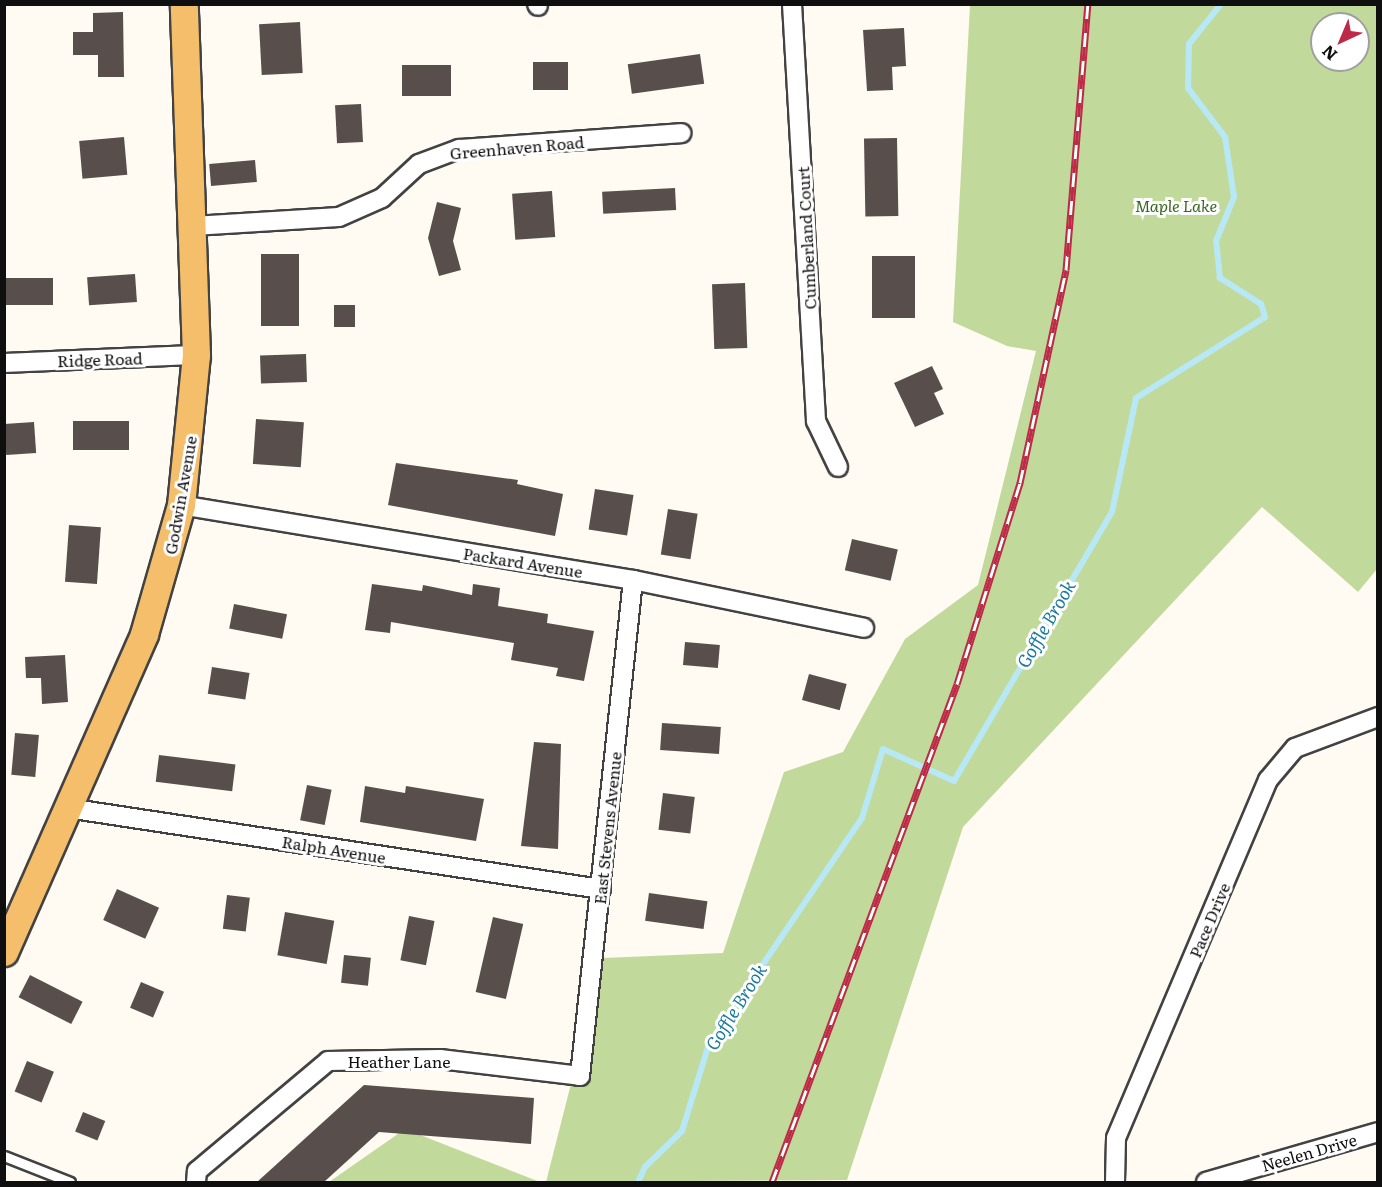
<!DOCTYPE html>
<html>
<head>
<meta charset="utf-8">
<style>
  body { margin:0 }
  #map { position:relative; width:1382px; height:1187px; overflow:hidden; background:#fffaf2; font-family:Literata,serif }
  div>[style] { position:absolute }
  .forest>* { inset:0; background:#c1da9b }
  .stream>* { height:6px; margin:-3px; padding:0 3px; transform-origin:3px; border-radius:3px; background:#b8e8f5 }
  .building>* { inset:0; background:#584f4c; transform-origin:0 0 }
  .roads { filter:drop-shadow(2px 0 #424242) drop-shadow(-2px 0 #424242) drop-shadow(0 2px #424242) drop-shadow(0 -2px #424242) }
  .lane>* { height:9px; margin:-4.5px; padding:0 4.5px; transform-origin:4.5px; border-radius:4.5px; background:#fff }
  .street>* { height:18px; margin:-9px; padding:0 9px; transform-origin:9px; border-radius:9px; background:#fff }
  .primary>* { height:27px; margin:-13.5px; padding:0 13.5px; transform-origin:13.5px; border-radius:13.5px; background:#f5be6b }
  .rail>* { height:7px; margin-top:-3.5px; transform-origin:0; background:repeating-linear-gradient(90deg,#fff 0 14px,#be2947 0 28px); box-sizing:border-box; border-block:2px solid #be2947 }
  span { translate:-50% -50%; white-space:nowrap; text-align:center; line-height:1.15; -webkit-text-stroke:6px #fff; paint-order:stroke }
  .street-label { font-size:16px; color:#0f0f0f }
  .park-label { font-size:16px; color:#3a6720; font-style:italic }
  .water-label { font-size:18px; color:#1a7aa0; font-style:italic }
  .frame { position:absolute; inset:0; border:6px solid #0f0f0f; pointer-events:none }
  .north { position:absolute; left:1310px; top:12px; width:60px; height:60px; box-sizing:border-box; background:#fff; border:2px solid #9f9f9f; border-radius:50%; rotate:224deg; font-size:16px; font-weight:700; line-height:24px; text-align:center; color:#0f0f0f }
  .north::after { content:''; display:block; margin:auto; width:21px; height:27px; background:#be2947; clip-path:polygon(50% 0,100% 100%,50% 72%,0 100%) }
</style>
</head>
<body>
<div id="map">
  <div class="forest">
    <i style="clip-path:polygon(evenodd,970px 5px,1377px 5px,1377px 569px,1358px 592px,1262px 507px,963px 827px,847px 1180px,546px 1182px,603px 958px,723px 953px,784px 772px,843px 752px,905px 639px,978px 585px,1036px 351px,1007px 346px,953px 322px,970px 5px,1322px 24px,1358px 24px,1358px 60px,1322px 60px,1322px 24px)"></i>
    <i style="clip-path:polygon(405px 1129px,540px 1182px,329px 1182px)"></i>
  </div>
  <div class="stream">
    <i style="left:638px;top:1182px;width:17px;rotate:-65deg"></i>
    <i style="left:645px;top:1167px;width:52px;rotate:-44.2deg"></i>
    <i style="left:682px;top:1131px;width:91px;rotate:-72.8deg"></i>
    <i style="left:709px;top:1044px;width:273px;rotate:-55.9deg"></i>
    <i style="left:862px;top:818px;width:72px;rotate:-73.1deg"></i>
    <i style="left:883px;top:749px;width:78px;rotate:24.3deg"></i>
    <i style="left:954px;top:781px;width:312px;rotate:-59.6deg"></i>
    <i style="left:1112px;top:512px;width:116px;rotate:-78.1deg"></i>
    <i style="left:1136px;top:398px;width:152px;rotate:-32.1deg"></i>
    <i style="left:1265px;top:317px;width:14px;rotate:-107deg"></i>
    <i style="left:1261px;top:304px;width:49px;rotate:-147.6deg"></i>
    <i style="left:1220px;top:278px;width:37px;rotate:-96deg"></i>
    <i style="left:1216px;top:241px;width:48px;rotate:-67.8deg"></i>
    <i style="left:1234px;top:197px;width:61px;rotate:-98.5deg"></i>
    <i style="left:1225px;top:137px;width:61px;rotate:-127.1deg"></i>
    <i style="left:1188px;top:88px;width:44px;rotate:-88.7deg"></i>
    <i style="left:1189px;top:44px;width:51px;rotate:-51.3deg"></i>
  </div>
  <div class="building">
    <i style="clip-path:polygon(123px 12px,124px 77px,98px 77px,98px 55px,73px 55px,73px 32px,93px 32px,93px 13px)"></i>
    <i style="left:300px;top:22px;width:51px;height:41px;rotate:87deg"></i>
    <i style="clip-path:polygon(904px 28px,906px 66px,892px 67px,893px 90px,867px 91px,863px 30px)"></i>
    <i style="left:700px;top:54px;width:30px;height:73px;rotate:82deg"></i>
    <i style="left:533px;top:62px;width:35px;height:28px"></i>
    <i style="left:402px;top:65px;width:49px;height:31px"></i>
    <i style="left:361px;top:104px;width:38px;height:26px;rotate:87deg"></i>
    <i style="left:124px;top:137px;width:38px;height:45px;rotate:85deg"></i>
    <i style="left:897px;top:138px;width:78px;height:33px;rotate:89deg"></i>
    <i style="left:255px;top:160px;width:22px;height:46px;rotate:85deg"></i>
    <i style="left:675px;top:188px;width:22px;height:73px;rotate:87deg"></i>
    <i style="left:552px;top:191px;width:46px;height:40px;rotate:86deg"></i>
    <i style="clip-path:polygon(437px 202px,461px 208px,453px 241px,461px 270px,439px 276px,428px 238px)"></i>
    <i style="left:299px;top:254px;width:72px;height:38px;rotate:90deg"></i>
    <i style="left:872px;top:256px;width:43px;height:62px"></i>
    <i style="left:135px;top:274px;width:28px;height:48px;rotate:86deg"></i>
    <i style="left:4px;top:278px;width:49px;height:27px"></i>
    <i style="left:745px;top:283px;width:65px;height:33px;rotate:88deg"></i>
    <i style="left:334px;top:305px;width:21px;height:22px"></i>
    <i style="left:306px;top:354px;width:28px;height:46px;rotate:88deg"></i>
    <i style="clip-path:polygon(932px 366px,943px 389px,934px 393px,944px 414px,915px 427px,894px 383px)"></i>
    <i style="left:256px;top:419px;width:48px;height:45px;rotate:4deg"></i>
    <i style="left:73px;top:421px;width:56px;height:29px"></i>
    <i style="left:34px;top:422px;width:31px;height:30px;rotate:86deg"></i>
    <i style="clip-path:polygon(396px 463px,518px 480px,517px 484px,563px 494px,555px 536px,388px 505px)"></i>
    <i style="left:595px;top:489px;width:39px;height:41px;rotate:9deg"></i>
    <i style="left:668px;top:509px;width:30px;height:46px;rotate:9deg"></i>
    <i style="left:69px;top:525px;width:32px;height:57px;rotate:4deg"></i>
    <i style="left:852px;top:539px;width:47px;height:32px;rotate:13deg"></i>
    <i style="clip-path:polygon(372px 584px,422px 591px,423px 585px,472px 595px,473px 584px,500px 588px,498px 606px,548px 614px,547px 623px,594px 631px,584px 681px,556px 676px,558px 668px,511px 660px,514px 643px,391px 622px,390px 633px,365px 630px)"></i>
    <i style="left:234px;top:604px;width:54px;height:25px;rotate:11deg"></i>
    <i style="left:685px;top:642px;width:35px;height:23px;rotate:5deg"></i>
    <i style="clip-path:polygon(65px 655px,68px 702px,42px 704px,41px 678px,26px 678px,25px 657px)"></i>
    <i style="left:212px;top:667px;width:38px;height:27px;rotate:9deg"></i>
    <i style="left:809px;top:674px;width:39px;height:27px;rotate:15deg"></i>
    <i style="left:662px;top:723px;width:59px;height:27px;rotate:4deg"></i>
    <i style="left:15px;top:733px;width:24px;height:42px;rotate:5deg"></i>
    <i style="clip-path:polygon(534px 742px,561px 744px,558px 849px,521px 846px)"></i>
    <i style="left:159px;top:755px;width:77px;height:27px;rotate:7deg"></i>
    <i style="left:307px;top:785px;width:25px;height:36px;rotate:11deg"></i>
    <i style="clip-path:polygon(365px 786px,405px 793px,406px 786px,484px 799px,476px 841px,360px 822px)"></i>
    <i style="left:663px;top:793px;width:32px;height:37px;rotate:7deg"></i>
    <i style="left:117px;top:889px;width:46px;height:34px;rotate:24deg"></i>
    <i style="left:649px;top:893px;width:59px;height:28px;rotate:8deg"></i>
    <i style="left:227px;top:895px;width:23px;height:34px;rotate:7deg"></i>
    <i style="left:285px;top:912px;width:50px;height:44px;rotate:10deg"></i>
    <i style="left:409px;top:916px;width:26px;height:45px;rotate:11deg"></i>
    <i style="left:493px;top:917px;width:31px;height:77px;rotate:13deg"></i>
    <i style="left:344px;top:955px;width:27px;height:28px;rotate:6deg"></i>
    <i style="left:30px;top:975px;width:59px;height:25px;rotate:27deg"></i>
    <i style="left:141px;top:982px;width:25px;height:28px;rotate:23deg"></i>
    <i style="left:27px;top:1061px;width:29px;height:33px;rotate:22deg"></i>
    <i style="clip-path:polygon(364px 1085px,534px 1098px,531px 1144px,379px 1132px,324px 1182px,257px 1182px)"></i>
    <i style="left:83px;top:1112px;width:24px;height:21px;rotate:22deg"></i>
  </div>
  <div class="roads">
    <div class="lane">
      <i style="left:4px;top:1156px;width:71px;rotate:21.5deg"></i>
    </div>
    <div class="street">
      <i style="left:537px;top:4px;width:2px;rotate:63deg"></i>
      <i style="left:792px;top:4px;width:418px;rotate:86.7deg"></i>
      <i style="left:816px;top:421px;width:51px;rotate:64.4deg"></i>
      <i style="left:193px;top:226px;width:146px;rotate:-3.5deg"></i>
      <i style="left:339px;top:217px;width:47px;rotate:-23.8deg"></i>
      <i style="left:382px;top:198px;width:50px;rotate:-42.6deg"></i>
      <i style="left:419px;top:164px;width:43px;rotate:-20.6deg"></i>
      <i style="left:459px;top:149px;width:223px;rotate:-4.1deg"></i>
      <i style="left:4px;top:363px;width:192px;rotate:-2.4deg"></i>
      <i style="left:181px;top:505px;width:458px;rotate:9.4deg"></i>
      <i style="left:633px;top:580px;width:236px;rotate:11.7deg"></i>
      <i style="left:67px;top:808px;width:540px;rotate:8.63deg"></i>
      <i style="left:196px;top:1182px;width:11px;rotate:-85deg"></i>
      <i style="left:197px;top:1171px;width:171px;rotate:-40deg"></i>
      <i style="left:328px;top:1061px;width:112px;rotate:-1deg"></i>
      <i style="left:440px;top:1059px;width:141px;rotate:6.9deg"></i>
      <i style="left:580px;top:1076px;width:499px;rotate:-83.9deg"></i>
      <i style="left:1115px;top:1182px;width:44px;rotate:-88.7deg"></i>
      <i style="left:1116px;top:1138px;width:389px;rotate:-67deg"></i>
      <i style="left:1268px;top:780px;width:42px;rotate:-49.8deg"></i>
      <i style="left:1295px;top:748px;width:89px;rotate:-20.5deg"></i>
      <i style="left:1206px;top:1182px;width:179px;rotate:-16.2deg"></i>
    </div>
    <div class="primary">
      <i style="left:4px;top:952px;width:347px;rotate:-66.2deg"></i>
      <i style="left:144px;top:634px;width:134px;rotate:-74deg"></i>
      <i style="left:181px;top:505px;width:151px;rotate:-84.3deg"></i>
      <i style="left:196px;top:355px;width:351px;rotate:-92deg"></i>
    </div>
  </div>
  <div class="rail">
    <i style="left:772px;top:1182px;width:531px;rotate:-69.62deg"></i>
    <i style="left:957px;top:684px;width:211px;rotate:-72.6deg"></i>
    <i style="left:1020px;top:483px;width:218px;rotate:-77.8deg"></i>
    <i style="left:1066px;top:270px;width:267px;rotate:-85.3deg"></i>
  </div>
  <div class="street-label">
    <span style="left:517px;top:147px;rotate:-5deg">Greenhaven Road</span>
    <span style="left:806px;top:238px;rotate:-93deg">Cumberland Court</span>
    <span style="left:100px;top:359px;rotate:-2deg">Ridge Road</span>
    <span style="left:180px;top:495px;rotate:-80deg">Godwin Avenue</span>
    <span style="left:523px;top:562px;rotate:9deg">Packard Avenue</span>
    <span style="left:607px;top:828px;rotate:-84deg">East Stevens Avenue</span>
    <span style="left:334px;top:849px;rotate:9deg">Ralph Avenue</span>
    <span style="left:1209px;top:920px;rotate:-67deg">Pace Drive</span>
    <span style="left:399px;top:1061px">Heather Lane</span>
    <span style="left:1309px;top:1152px;rotate:-16deg">Neelen Drive</span>
  </div>
  <div class="park-label">
    <span style="left:1176px;top:205px">Maple Lake</span>
  </div>
  <div class="water-label">
    <span style="left:1046px;top:624px;rotate:-60deg">Goffle Brook</span>
    <span style="left:736px;top:1007px;rotate:-58deg">Goffle Brook</span>
  </div>
  <div class="frame"></div>
  <div class="north">N</div>
</div>
</body>
</html>
